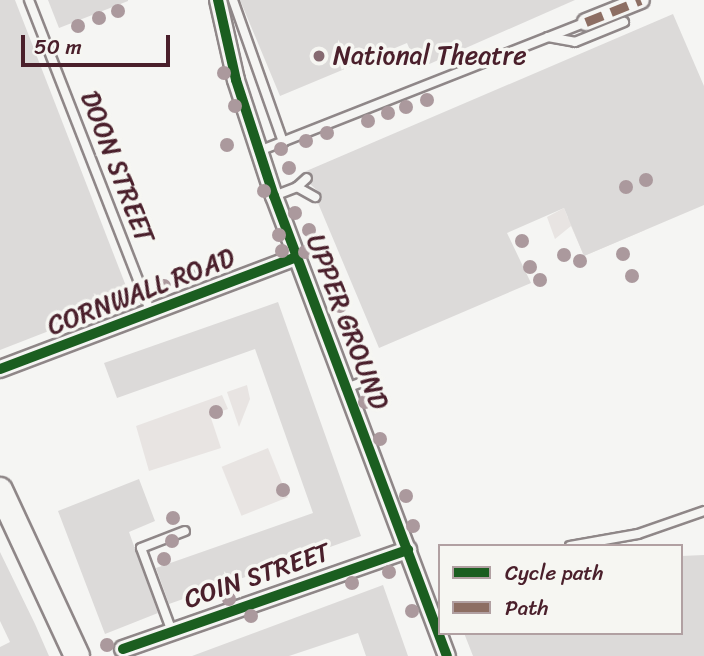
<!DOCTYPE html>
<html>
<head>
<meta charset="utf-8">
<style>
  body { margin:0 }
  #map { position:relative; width:704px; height:656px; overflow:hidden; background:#f5f5f3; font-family:Sriracha,sans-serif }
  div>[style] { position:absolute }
  .green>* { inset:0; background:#e8e4e2; transform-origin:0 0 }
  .building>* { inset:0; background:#dcdad9 }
  .roads { filter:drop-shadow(2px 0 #8f8788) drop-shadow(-2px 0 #8f8788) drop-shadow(0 2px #8f8788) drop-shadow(0 -2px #8f8788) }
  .lane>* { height:8px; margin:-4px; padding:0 4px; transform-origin:4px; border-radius:4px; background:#f5f5f3 }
  .street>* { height:16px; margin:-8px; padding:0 8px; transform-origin:8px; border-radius:8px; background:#f5f5f3 }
  .primary>* { height:24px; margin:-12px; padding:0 12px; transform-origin:12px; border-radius:12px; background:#f5f5f3 }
  .quiet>* { height:9px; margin-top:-4.5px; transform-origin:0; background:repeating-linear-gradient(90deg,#8d6e63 0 18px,transparent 0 27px) }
  .cycleway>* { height:10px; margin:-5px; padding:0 5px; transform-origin:5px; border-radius:5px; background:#1b5e20 }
  .trees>* { width:14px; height:14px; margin:-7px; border-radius:50%; background:#ab999d }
  .dots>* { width:19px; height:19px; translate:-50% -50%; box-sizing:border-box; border:4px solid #f6f6f2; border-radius:50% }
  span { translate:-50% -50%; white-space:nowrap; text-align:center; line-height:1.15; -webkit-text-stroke:7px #f6f6f2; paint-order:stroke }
  .poi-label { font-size:26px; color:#4a1f2b }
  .left { translate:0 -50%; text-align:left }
  .street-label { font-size:26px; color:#4a1f2b }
  .legend { position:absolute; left:438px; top:544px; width:245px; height:91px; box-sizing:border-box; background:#f6f6f2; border:2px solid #b1a0a2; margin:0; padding:9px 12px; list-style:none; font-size:21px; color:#4a1f2b }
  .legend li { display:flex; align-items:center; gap:14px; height:35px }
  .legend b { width:35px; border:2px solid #b1a0a2 }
  .scale { position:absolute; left:21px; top:35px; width:149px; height:32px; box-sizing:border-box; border:4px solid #4a1f2b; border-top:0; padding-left:9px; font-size:21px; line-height:24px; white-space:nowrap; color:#4a1f2b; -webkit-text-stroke:5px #f6f6f2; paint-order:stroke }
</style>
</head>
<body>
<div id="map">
  <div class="green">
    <i style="clip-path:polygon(564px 208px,568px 218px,583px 214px,645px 230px,584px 256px,571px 226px,555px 239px,547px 217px)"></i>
    <i style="clip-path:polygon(247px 385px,250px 399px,239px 427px,227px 392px)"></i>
    <i style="clip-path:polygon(222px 395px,228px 409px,210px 415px,221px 448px,149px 471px,136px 426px)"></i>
    <i style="left:268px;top:448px;width:53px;height:50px;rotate:68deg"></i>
  </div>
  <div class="building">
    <i style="clip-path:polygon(0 0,15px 0,131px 299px,0 350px)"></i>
    <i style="clip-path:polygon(48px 0,128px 0,128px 1px,59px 28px)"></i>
    <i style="clip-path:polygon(240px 0,575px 0,418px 69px,407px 43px,280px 96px)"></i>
    <i style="clip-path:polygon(673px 14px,704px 86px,704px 205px,584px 256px,564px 208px,507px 233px,531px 283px,379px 348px,318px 203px,321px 194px,310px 184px,313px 176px,304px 172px)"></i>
    <i style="clip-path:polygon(278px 302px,361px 536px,169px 604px,156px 568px,313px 513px,255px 349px,117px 398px,104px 363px)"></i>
    <i style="clip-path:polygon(139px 479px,155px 521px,129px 532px,158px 613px,105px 634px,58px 511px)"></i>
    <i style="clip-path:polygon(0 552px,35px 624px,49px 656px,0 656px,0 647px,10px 642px,0 621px)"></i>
    <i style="clip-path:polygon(704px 555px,704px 656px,473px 656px,464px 633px,681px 633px,681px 556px)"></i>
    <i style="clip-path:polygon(383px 585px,408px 656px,366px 656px,358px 633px,289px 656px,192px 656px)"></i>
  </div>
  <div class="roads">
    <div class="lane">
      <i style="left:29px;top:0;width:333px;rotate:68.7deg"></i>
      <i style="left:233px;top:0;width:151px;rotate:70.6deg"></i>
      <i style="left:548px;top:37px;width:27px;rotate:10deg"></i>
      <i style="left:575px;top:42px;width:53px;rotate:-22.2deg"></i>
      <i style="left:259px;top:151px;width:352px;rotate:-21.5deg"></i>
      <i style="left:297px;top:187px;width:13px;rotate:-42deg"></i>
      <i style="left:274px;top:196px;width:25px;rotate:-21deg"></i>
      <i style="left:297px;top:187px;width:21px;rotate:29deg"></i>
      <i style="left:349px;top:387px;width:19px;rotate:-21deg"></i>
      <i style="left:570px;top:546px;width:69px;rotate:-10deg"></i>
      <i style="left:638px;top:534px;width:70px;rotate:-19.2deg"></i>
      <i style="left:171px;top:629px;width:86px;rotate:-110.3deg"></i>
      <i style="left:141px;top:548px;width:47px;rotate:-21.1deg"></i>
    </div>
    <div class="street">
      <i style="left:218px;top:0;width:82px;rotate:77.3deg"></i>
      <i style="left:236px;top:80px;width:122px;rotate:71.9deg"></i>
      <i style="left:274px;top:196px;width:491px;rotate:69.4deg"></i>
      <i style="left:586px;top:22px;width:59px;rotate:-21.8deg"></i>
      <i style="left:0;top:369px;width:317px;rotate:-20.7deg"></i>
      <i style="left:123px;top:649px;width:302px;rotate:-19.2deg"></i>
    </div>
    <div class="primary">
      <i style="left:0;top:490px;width:183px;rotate:65.1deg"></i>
    </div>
  </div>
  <div class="quiet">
    <i style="left:586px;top:22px;width:59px;rotate:-21.8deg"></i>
  </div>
  <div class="cycleway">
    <i style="left:218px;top:0;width:82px;rotate:77.3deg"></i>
    <i style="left:236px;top:80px;width:122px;rotate:71.9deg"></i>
    <i style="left:274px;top:196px;width:491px;rotate:69.4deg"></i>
    <i style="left:0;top:369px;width:317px;rotate:-20.7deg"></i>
    <i style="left:123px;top:649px;width:302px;rotate:-19.2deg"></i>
  </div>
  <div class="trees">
    <i style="left:118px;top:11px"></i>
    <i style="left:99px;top:18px"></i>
    <i style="left:78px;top:26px"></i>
    <i style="left:224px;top:73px"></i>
    <i style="left:427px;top:100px"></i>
    <i style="left:235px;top:106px"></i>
    <i style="left:406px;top:107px"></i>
    <i style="left:388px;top:113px"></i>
    <i style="left:368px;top:121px"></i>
    <i style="left:327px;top:133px"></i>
    <i style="left:306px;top:141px"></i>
    <i style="left:227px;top:145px"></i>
    <i style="left:281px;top:149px"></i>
    <i style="left:289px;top:168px"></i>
    <i style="left:646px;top:180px"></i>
    <i style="left:626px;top:187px"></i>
    <i style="left:264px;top:191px"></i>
    <i style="left:295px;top:213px"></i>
    <i style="left:309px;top:230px"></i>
    <i style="left:279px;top:235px"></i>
    <i style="left:522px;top:241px"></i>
    <i style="left:282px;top:251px"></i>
    <i style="left:305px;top:252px"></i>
    <i style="left:623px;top:254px"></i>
    <i style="left:564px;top:255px"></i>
    <i style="left:580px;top:261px"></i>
    <i style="left:530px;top:267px"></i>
    <i style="left:192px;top:271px"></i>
    <i style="left:632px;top:276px"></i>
    <i style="left:540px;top:280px"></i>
    <i style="left:164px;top:286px"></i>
    <i style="left:340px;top:306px"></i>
    <i style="left:351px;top:328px"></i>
    <i style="left:365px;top:402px"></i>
    <i style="left:216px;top:412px"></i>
    <i style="left:380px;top:439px"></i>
    <i style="left:283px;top:490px"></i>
    <i style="left:406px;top:496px"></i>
    <i style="left:173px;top:518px"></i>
    <i style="left:413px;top:526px"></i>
    <i style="left:172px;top:541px"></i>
    <i style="left:164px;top:559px"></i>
    <i style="left:389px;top:572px"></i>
    <i style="left:352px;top:583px"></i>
    <i style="left:229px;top:599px"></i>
    <i style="left:412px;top:611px"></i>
    <i style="left:251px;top:616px"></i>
    <i style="left:107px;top:645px"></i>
  </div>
  <div class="dots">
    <i style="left:319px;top:56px;background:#866a71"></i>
  </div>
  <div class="poi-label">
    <span class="left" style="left:333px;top:56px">National Theatre</span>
  </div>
  <div class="street-label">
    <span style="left:117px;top:167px;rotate:69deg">DOON STREET</span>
    <span style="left:141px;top:292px;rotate:-21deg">CORNWALL ROAD</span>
    <span style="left:347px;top:322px;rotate:69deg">UPPER GROUND</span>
    <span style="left:257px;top:576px;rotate:-19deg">COIN STREET</span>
  </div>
  <ul class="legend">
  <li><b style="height:9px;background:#1b5e20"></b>Cycle path</li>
  <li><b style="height:9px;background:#8d6e63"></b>Path</li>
  </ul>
  <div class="scale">50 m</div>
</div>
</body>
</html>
